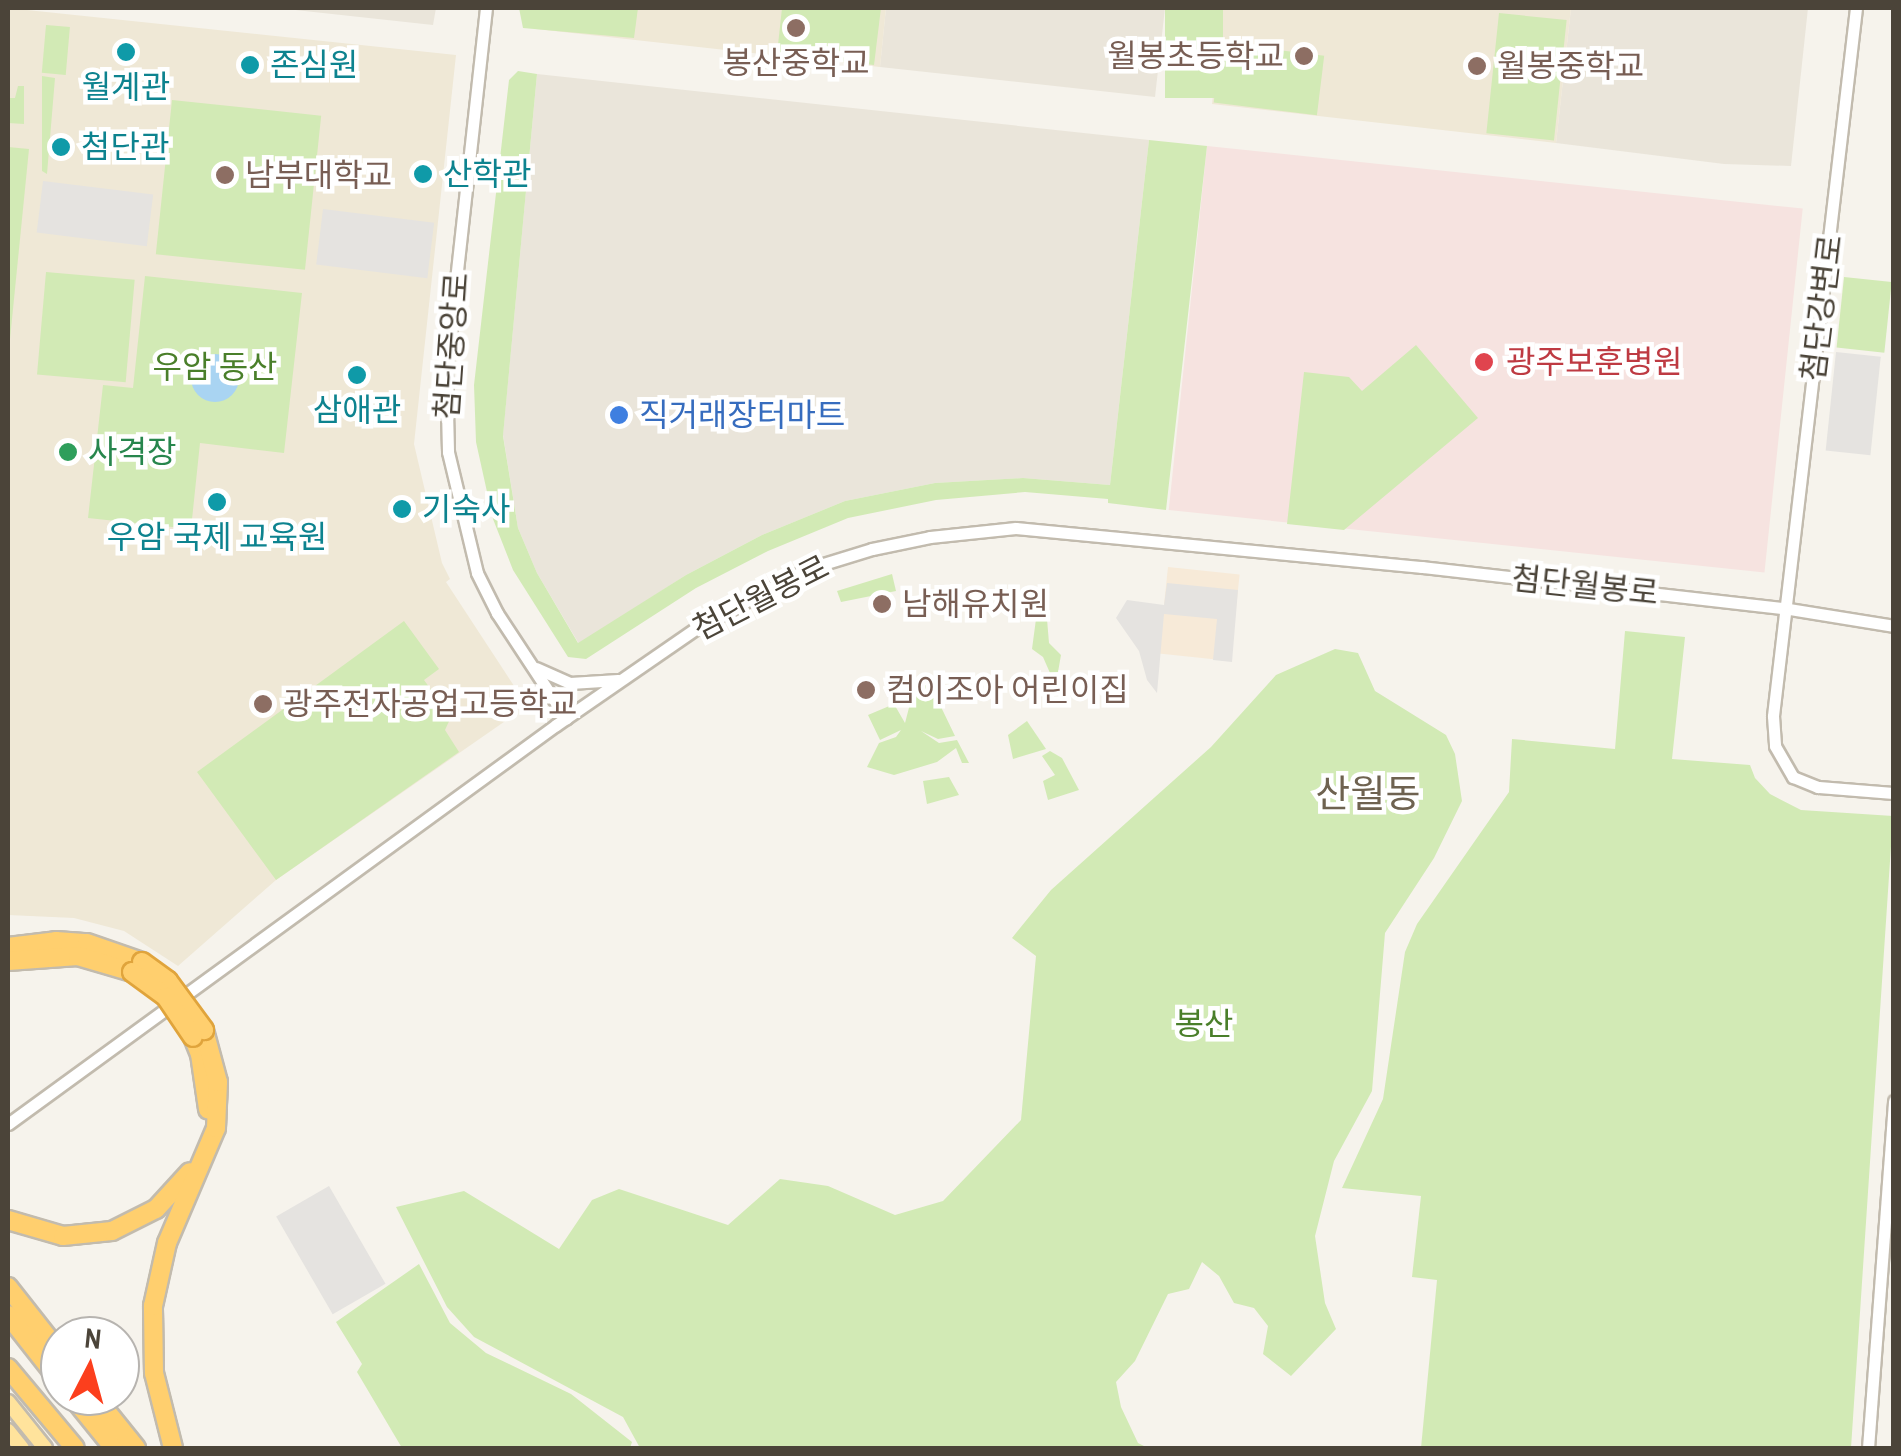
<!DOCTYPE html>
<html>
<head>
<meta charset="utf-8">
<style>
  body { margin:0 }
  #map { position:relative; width:1901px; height:1456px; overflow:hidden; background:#f6f3ec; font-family:"Archivo Narrow","Noto Sans KR",sans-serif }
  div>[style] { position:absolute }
  .residential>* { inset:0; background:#eae5da }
  .commercial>* { inset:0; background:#f7ead8; transform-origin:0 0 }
  .education>* { inset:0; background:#efe8d6 }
  .medical>* { inset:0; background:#f6e3e0; transform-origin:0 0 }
  .green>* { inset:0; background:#d2eab5; transform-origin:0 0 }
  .parking>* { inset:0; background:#e5e3e0; transform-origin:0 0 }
  .water>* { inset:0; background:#a9d4f2 }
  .round { border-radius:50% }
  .roads { filter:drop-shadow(2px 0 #c2bbae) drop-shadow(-2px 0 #c2bbae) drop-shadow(0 2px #c2bbae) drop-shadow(0 -2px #c2bbae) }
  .tertiary>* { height:11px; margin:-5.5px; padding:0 5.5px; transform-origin:5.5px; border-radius:5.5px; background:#fff }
  .primary>* { height:14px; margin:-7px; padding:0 7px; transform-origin:7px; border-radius:7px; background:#ffe39c }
  .motorway>* { height:18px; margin:-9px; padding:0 9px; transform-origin:9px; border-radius:9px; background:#ffcf6e }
  .bridges { filter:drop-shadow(2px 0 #e0a43c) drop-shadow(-2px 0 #e0a43c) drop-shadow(0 2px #e0a43c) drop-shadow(0 -2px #e0a43c) }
  .motorway-bridge>* { height:18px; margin:-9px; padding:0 9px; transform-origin:9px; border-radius:9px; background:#ffcf6e }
  .dots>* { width:28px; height:28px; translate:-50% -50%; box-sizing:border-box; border:5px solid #fff; border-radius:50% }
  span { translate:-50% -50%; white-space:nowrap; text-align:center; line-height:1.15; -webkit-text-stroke:9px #fff; paint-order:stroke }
  .education-label { font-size:32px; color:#785e54 }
  .right { translate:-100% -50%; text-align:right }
  .left { translate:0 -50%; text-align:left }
  .culture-label { font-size:32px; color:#0d838f }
  .street-label { font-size:32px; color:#4b4439 }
  .health-label { font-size:32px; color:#be3a42 }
  .park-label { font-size:32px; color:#4a7f2a }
  .shop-label { font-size:32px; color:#366cbe }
  .leisure-label { font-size:32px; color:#27864d }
  .quarter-label { font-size:38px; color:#6e6250 }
  .frame { position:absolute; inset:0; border:10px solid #4b4439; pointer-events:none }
  .north { position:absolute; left:40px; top:1316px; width:100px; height:100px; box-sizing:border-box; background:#fff; border:2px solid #b7b4b0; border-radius:50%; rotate:6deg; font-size:28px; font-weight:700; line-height:40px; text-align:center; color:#4b4439 }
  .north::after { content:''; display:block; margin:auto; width:35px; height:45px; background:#fc3f1d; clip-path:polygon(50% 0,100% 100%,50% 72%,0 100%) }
</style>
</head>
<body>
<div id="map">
  <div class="residential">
    <i style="clip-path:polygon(277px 8px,436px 8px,433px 25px)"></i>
    <i style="clip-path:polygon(886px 8px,1165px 8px,1155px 97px,880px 67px)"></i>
    <i style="clip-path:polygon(1571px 8px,1808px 8px,1791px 166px,1724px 164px,1556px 143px)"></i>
    <i style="clip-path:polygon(537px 74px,1149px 140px,1110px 485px,1023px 478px,935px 483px,845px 501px,762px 535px,686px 575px,579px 644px,537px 573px,518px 528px,503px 435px)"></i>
  </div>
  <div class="commercial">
    <i style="left:1168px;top:567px;width:72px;height:87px;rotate:6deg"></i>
  </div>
  <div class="education">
    <i style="clip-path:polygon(8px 8px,456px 55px,414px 444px,442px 563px,450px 579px,446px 582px,520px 695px,517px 713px,276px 880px,178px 966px,124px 931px,74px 918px,8px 915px)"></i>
    <i style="clip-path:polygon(538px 8px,886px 8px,880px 67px,536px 29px)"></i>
    <i style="clip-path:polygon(1223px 8px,1571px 8px,1556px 143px,1212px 104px)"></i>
  </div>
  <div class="medical">
    <i style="left:1207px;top:146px;width:599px;height:366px;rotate:6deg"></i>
  </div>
  <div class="green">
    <i style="clip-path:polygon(519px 8px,638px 8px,634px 38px,523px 28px)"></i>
    <i style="clip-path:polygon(782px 8px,881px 8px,874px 65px,777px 54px)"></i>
    <i style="left:1165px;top:8px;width:58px;height:90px"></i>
    <i style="left:1499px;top:13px;width:68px;height:121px;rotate:6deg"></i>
    <i style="left:46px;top:25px;width:24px;height:48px;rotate:5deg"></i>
    <i style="left:1221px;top:43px;width:104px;height:60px;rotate:7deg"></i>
    <i style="clip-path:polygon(518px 71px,537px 74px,503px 436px,518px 528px,537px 573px,578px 643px,686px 575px,762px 535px,845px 501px,935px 483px,1023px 478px,1110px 485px,1149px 140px,1207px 146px,1166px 510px,1108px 503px,1108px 499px,1025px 492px,936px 500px,848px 518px,768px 551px,696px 588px,586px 659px,568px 657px,513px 570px,493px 519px,476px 442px,474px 385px,509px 80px)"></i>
    <i style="clip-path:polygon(42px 76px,55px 78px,47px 174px,42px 171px)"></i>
    <i style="clip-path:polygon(18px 86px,24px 86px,24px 124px,8px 123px,8px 98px,15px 98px)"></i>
    <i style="left:172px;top:100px;width:150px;height:155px;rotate:6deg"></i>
    <i style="clip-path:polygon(8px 147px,29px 149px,8px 359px)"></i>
    <i style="left:46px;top:272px;width:89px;height:103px;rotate:5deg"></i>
    <i style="clip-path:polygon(145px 276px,302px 293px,284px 453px,200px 443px,191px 529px,88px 518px,103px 385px,133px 388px)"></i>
    <i style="left:1844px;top:277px;width:48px;height:71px;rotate:6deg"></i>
    <i style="clip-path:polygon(1416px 345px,1478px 418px,1344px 530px,1287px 524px,1304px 372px,1349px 377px,1362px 391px)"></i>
    <i style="clip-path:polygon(892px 574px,896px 591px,841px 602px,837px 591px)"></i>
    <i style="clip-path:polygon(1036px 619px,1047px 619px,1049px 643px,1061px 655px,1058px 672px,1050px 673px,1043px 657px,1032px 649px)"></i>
    <i style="clip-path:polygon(404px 621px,439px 669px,424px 680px,451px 717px,445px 730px,459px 752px,276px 880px,197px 772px)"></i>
    <i style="clip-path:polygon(1625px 631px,1685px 637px,1672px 759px,1750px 765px,1755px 778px,1770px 794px,1801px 810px,1893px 816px,1851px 1448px,1421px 1448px,1437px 1280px,1412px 1277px,1421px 1196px,1342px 1188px,1383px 1099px,1405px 952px,1417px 924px,1509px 792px,1512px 739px,1615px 749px)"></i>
    <i style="clip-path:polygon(1335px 649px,1358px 653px,1375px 691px,1446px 735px,1455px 754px,1462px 801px,1434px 858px,1385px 933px,1372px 1091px,1334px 1161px,1315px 1236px,1325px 1303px,1336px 1329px,1291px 1376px,1263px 1354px,1268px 1326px,1254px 1308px,1234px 1303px,1219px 1276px,1202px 1262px,1189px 1289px,1168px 1294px,1135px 1361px,1116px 1382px,1121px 1407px,1138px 1443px,1148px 1448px,640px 1448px,623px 1417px,474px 1337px,447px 1307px,396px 1207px,464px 1191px,559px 1249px,592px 1200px,619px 1189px,728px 1225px,780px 1179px,828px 1186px,895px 1215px,943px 1201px,1021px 1120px,1036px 956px,1012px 938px,1051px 890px,1211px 747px,1276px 675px)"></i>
    <i style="clip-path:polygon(917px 677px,946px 686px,942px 709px,955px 736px,938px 739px,921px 731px,939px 743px,957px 740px,969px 763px,962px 763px,956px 748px,937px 762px,894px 775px,867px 767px,879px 743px,896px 737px,901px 730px,880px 740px,868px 715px,894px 704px,905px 723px)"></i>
    <i style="clip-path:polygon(1027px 721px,1046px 749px,1013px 759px,1008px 735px)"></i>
    <i style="clip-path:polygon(1050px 751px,1062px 758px,1079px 790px,1048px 800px,1043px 781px,1055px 775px,1042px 756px)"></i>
    <i style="clip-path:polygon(949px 777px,959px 795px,927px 804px,923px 781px)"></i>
    <i style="clip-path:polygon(419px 1264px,450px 1323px,486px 1353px,571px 1394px,632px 1442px,630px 1448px,402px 1448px,357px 1372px,362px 1364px,336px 1322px)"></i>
  </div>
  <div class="parking">
    <i style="left:43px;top:181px;width:111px;height:52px;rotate:7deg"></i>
    <i style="left:323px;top:209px;width:112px;height:56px;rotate:7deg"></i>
    <i style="left:1836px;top:352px;width:45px;height:99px;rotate:6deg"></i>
    <i style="clip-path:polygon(1167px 583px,1238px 590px,1232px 662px,1213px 660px,1217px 619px,1164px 614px,1157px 693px,1147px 680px,1139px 651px,1116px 618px,1127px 600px,1164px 605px)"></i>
    <i style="left:329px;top:1186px;width:113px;height:61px;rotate:60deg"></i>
  </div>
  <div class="water">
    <i class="round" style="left:191px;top:354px;width:48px;height:48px"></i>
  </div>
  <div class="roads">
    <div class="tertiary">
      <i style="left:486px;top:8px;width:363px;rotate:96.3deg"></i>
      <i style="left:446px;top:369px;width:83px;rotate:88.6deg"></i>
      <i style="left:448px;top:452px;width:124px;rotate:76.5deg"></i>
      <i style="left:477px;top:573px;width:45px;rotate:63.4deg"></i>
      <i style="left:497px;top:613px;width:126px;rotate:56.7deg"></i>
      <i style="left:1856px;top:8px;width:713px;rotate:96.69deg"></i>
      <i style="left:1773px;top:716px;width:30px;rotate:86deg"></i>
      <i style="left:1775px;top:746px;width:36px;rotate:60deg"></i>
      <i style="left:1793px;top:777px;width:27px;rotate:22deg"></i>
      <i style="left:1818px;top:787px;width:76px;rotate:4.5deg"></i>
      <i style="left:536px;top:668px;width:37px;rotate:24deg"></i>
      <i style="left:570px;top:683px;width:48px;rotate:-3.6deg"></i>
      <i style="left:8px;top:1124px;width:678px;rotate:-36.06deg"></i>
      <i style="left:556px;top:725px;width:173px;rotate:-34.6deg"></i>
      <i style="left:698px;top:627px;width:123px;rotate:-28deg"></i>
      <i style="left:807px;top:569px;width:68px;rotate:-17.1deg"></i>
      <i style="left:872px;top:549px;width:59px;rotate:-11.7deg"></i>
      <i style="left:930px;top:537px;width:86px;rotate:-6deg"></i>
      <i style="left:1016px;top:528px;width:408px;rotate:5.5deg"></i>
      <i style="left:1422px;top:567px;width:363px;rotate:6.5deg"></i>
      <i style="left:1783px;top:608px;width:112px;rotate:9.2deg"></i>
      <i style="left:1868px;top:1448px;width:348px;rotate:-85.7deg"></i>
    </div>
    <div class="primary">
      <i style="left:8px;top:1402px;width:59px;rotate:51.2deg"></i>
      <i style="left:8px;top:1431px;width:22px;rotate:51deg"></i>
    </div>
    <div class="motorway">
      <i style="left:8px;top:947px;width:48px;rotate:-7.1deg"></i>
      <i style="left:56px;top:941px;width:31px;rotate:4deg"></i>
      <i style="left:87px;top:943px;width:58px;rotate:19.1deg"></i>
      <i style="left:8px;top:961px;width:70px;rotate:-4.1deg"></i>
      <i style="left:78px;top:956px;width:56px;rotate:16.5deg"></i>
      <i style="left:193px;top:1037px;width:18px;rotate:68deg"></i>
      <i style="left:200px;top:1054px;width:56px;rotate:81.7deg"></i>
      <i style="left:8px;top:1220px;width:57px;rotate:16.2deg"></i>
      <i style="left:63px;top:1236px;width:49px;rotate:-5.8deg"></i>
      <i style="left:112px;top:1231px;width:49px;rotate:-26.6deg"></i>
      <i style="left:156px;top:1209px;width:50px;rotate:-47.4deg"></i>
      <i style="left:8px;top:1287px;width:84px;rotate:51.8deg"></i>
      <i style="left:8px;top:1315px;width:84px;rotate:51.8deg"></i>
      <i style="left:8px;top:1368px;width:104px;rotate:50.1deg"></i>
      <i style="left:72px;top:1396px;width:67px;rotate:51.1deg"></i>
      <i style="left:94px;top:1396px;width:67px;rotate:51.1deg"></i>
      <i style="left:173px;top:1448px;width:77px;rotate:-104.2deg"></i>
      <i style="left:154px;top:1373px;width:67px;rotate:-90.9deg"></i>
      <i style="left:153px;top:1306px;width:65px;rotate:-77.5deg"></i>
      <i style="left:167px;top:1243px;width:125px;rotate:-66.9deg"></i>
      <i style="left:216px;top:1128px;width:46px;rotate:-87.5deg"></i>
      <i style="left:218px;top:1082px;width:54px;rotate:-105.1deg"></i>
    </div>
  </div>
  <div class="bridges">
    <div class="motorway-bridge">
      <i style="left:142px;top:962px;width:32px;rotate:36deg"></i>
      <i style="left:168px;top:981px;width:61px;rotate:53.7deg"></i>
      <i style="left:132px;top:972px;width:42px;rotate:36.3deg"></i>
      <i style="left:166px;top:997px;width:48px;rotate:56deg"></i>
    </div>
  </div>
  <div class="dots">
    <i style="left:796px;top:28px;background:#8d6e63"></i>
    <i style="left:126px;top:52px;background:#0f9aa8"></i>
    <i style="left:1304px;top:56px;background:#8d6e63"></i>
    <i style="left:250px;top:65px;background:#0f9aa8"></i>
    <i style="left:1477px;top:66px;background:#8d6e63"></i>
    <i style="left:61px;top:147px;background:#0f9aa8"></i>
    <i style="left:423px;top:174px;background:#0f9aa8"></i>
    <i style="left:225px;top:175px;background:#8d6e63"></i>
    <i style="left:1484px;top:362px;background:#e0444e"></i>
    <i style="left:357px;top:375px;background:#0f9aa8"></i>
    <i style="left:619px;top:415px;background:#3f7fe0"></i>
    <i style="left:68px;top:452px;background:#2e9e5b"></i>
    <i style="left:217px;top:502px;background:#0f9aa8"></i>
    <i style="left:402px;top:509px;background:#0f9aa8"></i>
    <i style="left:882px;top:604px;background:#8d6e63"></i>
    <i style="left:866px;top:690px;background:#8d6e63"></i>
    <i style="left:263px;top:704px;background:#8d6e63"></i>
  </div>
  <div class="education-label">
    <span class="right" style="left:1284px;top:56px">월봉초등학교</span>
    <span style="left:796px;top:63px">봉산중학교</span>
    <span class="left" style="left:1497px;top:66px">월봉중학교</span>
    <span class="left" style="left:245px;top:175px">남부대학교</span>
    <span class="left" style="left:902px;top:604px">남해유치원</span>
    <span class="left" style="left:886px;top:690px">컴이조아 어린이집</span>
    <span class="left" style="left:283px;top:704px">광주전자공업고등학교</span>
  </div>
  <div class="culture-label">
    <span class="left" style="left:270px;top:65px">존심원</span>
    <span style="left:126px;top:87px">월계관</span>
    <span class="left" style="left:81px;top:147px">첨단관</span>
    <span class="left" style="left:443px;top:174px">산학관</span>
    <span style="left:357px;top:410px">삼애관</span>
    <span class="left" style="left:422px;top:509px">기숙사</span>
    <span style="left:217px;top:537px">우암 국제 교육원</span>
  </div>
  <div class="street-label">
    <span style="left:1822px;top:308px;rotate:-83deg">첨단강변로</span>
    <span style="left:452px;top:346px;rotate:-86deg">첨단중앙로</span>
    <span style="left:1585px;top:586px;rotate:6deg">첨단월봉로</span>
    <span style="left:761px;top:598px;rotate:-27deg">첨단월봉로</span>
  </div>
  <div class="health-label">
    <span class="left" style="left:1506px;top:362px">광주보훈병원</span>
  </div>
  <div class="park-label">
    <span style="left:215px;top:367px">우암 동산</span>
    <span style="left:1204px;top:1024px">봉산</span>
  </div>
  <div class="shop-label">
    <span class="left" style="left:639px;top:415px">직거래장터마트</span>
  </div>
  <div class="leisure-label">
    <span class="left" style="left:88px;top:452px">사격장</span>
  </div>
  <div class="quarter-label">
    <span style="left:1368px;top:794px">산월동</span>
  </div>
  <div class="frame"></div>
  <div class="north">N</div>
</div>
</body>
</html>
